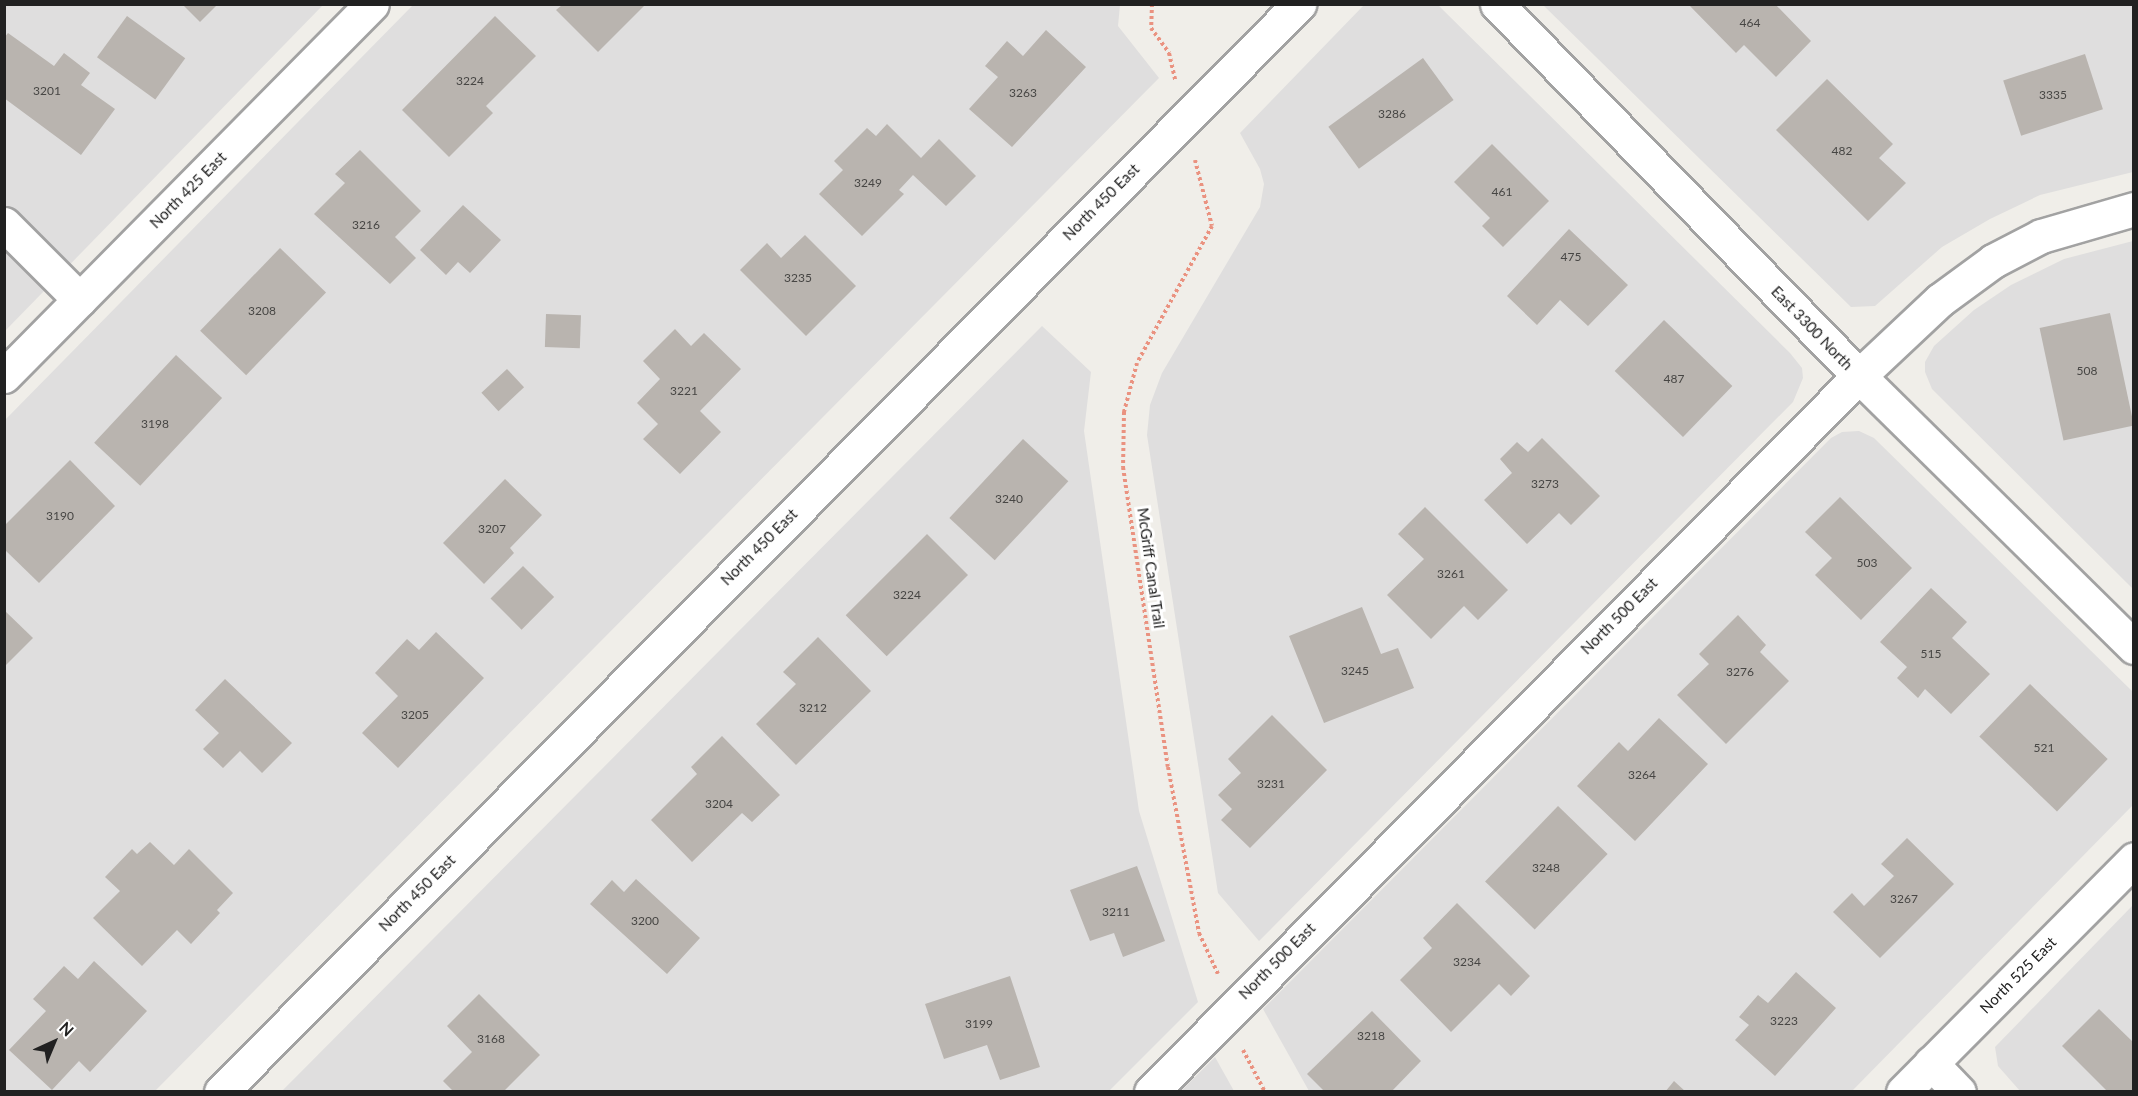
<!DOCTYPE html>
<html>
<head>
<meta charset="utf-8">
<style>
  body { margin:0 }
  #map { position:relative; width:2138px; height:1096px; overflow:hidden; background:#f0eee9; font-family:Lato,sans-serif }
  div>[style] { position:absolute }
  .residential>* { inset:0; background:#dfdede }
  .building>* { inset:0; background:#b9b4af; transform-origin:0 0 }
  .path>* { height:4px; margin-top:-2px; transform-origin:0; background:repeating-linear-gradient(90deg,#ea9280 0 3px,transparent 0 6px) }
  .roads { filter:drop-shadow(2px 0 #a2a2a2) drop-shadow(-2px 0 #a2a2a2) drop-shadow(0 2px #a2a2a2) drop-shadow(0 -2px #a2a2a2) }
  .minor>* { height:33px; margin:-16.5px; padding:0 16.5px; transform-origin:16.5px; border-radius:16.5px; background:#fff }
  span { translate:-50% -50%; white-space:nowrap; text-align:center; line-height:1.15; -webkit-text-stroke:6px #fff; paint-order:stroke }
  .number-label { font-size:12px; color:#474644 }
  .number-label span { -webkit-text-stroke-width:0 }
  .street-label { font-size:15px; color:#212121 }
  .frame { position:absolute; inset:0; border:6px solid #212121; pointer-events:none }
  .north { position:absolute; left:24px; top:1012px; width:60px; height:60px; -webkit-text-stroke:4px #fff; paint-order:stroke; rotate:44deg; font-size:16px; font-weight:700; line-height:24px; text-align:center; color:#212121 }
  .north::after { content:''; display:block; margin:auto; width:21px; height:27px; background:#212121; clip-path:polygon(50% 0,100% 100%,50% 72%,0 100%) }
</style>
</head>
<body>
<div id="map">
  <div class="residential">
    <i style="clip-path:polygon(5px 5px,323px 5px,5px 331px)"></i>
    <i style="clip-path:polygon(413px 5px,1120px 5px,1118px 26px,1159px 78px,155px 1091px,5px 1092px,5px 420px)"></i>
    <i style="clip-path:polygon(1364px 5px,1438px 5px,1790px 353px,1802px 368px,1803px 378px,1793px 402px,1259px 941px,1218px 893px,1147px 435px,1150px 405px,1162px 373px,1260px 207px,1264px 184px,1260px 169px,1240px 133px)"></i>
    <i style="clip-path:polygon(1543px 5px,2133px 5px,2133px 172px,2040px 195px,1990px 219px,1942px 247px,1875px 306px,1851px 307px)"></i>
    <i style="clip-path:polygon(2133px 241px,2133px 589px,1932px 389px,1925px 372px,1925px 362px,1934px 346px,1974px 310px,2011px 285px,2064px 259px)"></i>
    <i style="clip-path:polygon(1042px 326px,1091px 372px,1084px 431px,1139px 811px,1198px 1002px,1109px 1091px,281px 1092px)"></i>
    <i style="clip-path:polygon(1859px 431px,1874px 438px,2133px 692px,2133px 805px,1852px 1091px,1309px 1091px,1263px 1009px,1831px 438px,1842px 432px)"></i>
    <i style="clip-path:polygon(2133px 905px,2133px 1091px,2020px 1091px,1998px 1066px,1995px 1047px)"></i>
    <i style="clip-path:polygon(1215px 1057px,1234px 1091px,1181px 1091px)"></i>
  </div>
  <div class="building">
    <i style="clip-path:polygon(182px 4px,218px 4px,200px 22px)"></i>
    <i style="clip-path:polygon(1688px 4px,1775px 4px,1811px 41px,1776px 77px,1744px 45px,1736px 53px)"></i>
    <i style="clip-path:polygon(562px 5px,645px 5px,598px 52px,556px 10px)"></i>
    <i style="left:127px;top:16px;width:72px;height:51px;rotate:36deg"></i>
    <i style="clip-path:polygon(495px 16px,536px 56px,486px 106px,493px 113px,449px 157px,402px 110px)"></i>
    <i style="clip-path:polygon(1046px 30px,1086px 67px,1012px 147px,969px 109px,998px 77px,985px 66px,1007px 41px,1023px 56px)"></i>
    <i style="clip-path:polygon(8px 33px,54px 66px,64px 53px,90px 73px,81px 85px,115px 109px,81px 155px,4px 98px,4px 38px)"></i>
    <i style="left:2085px;top:54px;width:58px;height:86px;rotate:72deg"></i>
    <i style="left:1423px;top:58px;width:52px;height:117px;rotate:54deg"></i>
    <i style="clip-path:polygon(1827px 79px,1893px 144px,1879px 158px,1906px 183px,1868px 221px,1776px 130px)"></i>
    <i style="clip-path:polygon(887px 124px,921px 158px,939px 139px,976px 176px,946px 206px,913px 175px,899px 190px,904px 194px,862px 236px,819px 194px,843px 170px,834px 161px,867px 128px,876px 136px)"></i>
    <i style="clip-path:polygon(1492px 144px,1549px 201px,1503px 247px,1482px 226px,1490px 218px,1454px 182px)"></i>
    <i style="clip-path:polygon(360px 150px,421px 211px,395px 237px,416px 258px,390px 284px,314px 214px,345px 183px,335px 174px)"></i>
    <i style="clip-path:polygon(463px 205px,501px 240px,470px 273px,458px 262px,446px 275px,420px 250px)"></i>
    <i style="clip-path:polygon(1569px 229px,1628px 285px,1588px 326px,1560px 300px,1537px 325px,1507px 296px)"></i>
    <i style="clip-path:polygon(805px 235px,856px 286px,806px 336px,740px 270px,767px 243px,781px 258px)"></i>
    <i style="left:280px;top:248px;width:64px;height:115px;rotate:44deg"></i>
    <i style="left:2110px;top:313px;width:115px;height:72px;rotate:78deg"></i>
    <i style="left:546px;top:314px;width:35px;height:33px;rotate:2deg"></i>
    <i style="left:1664px;top:320px;width:95px;height:71px;rotate:44deg"></i>
    <i style="clip-path:polygon(675px 329px,691px 346px,704px 333px,741px 369px,700px 411px,721px 432px,680px 474px,643px 439px,658px 424px,637px 403px,660px 379px,643px 361px)"></i>
    <i style="left:176px;top:355px;width:63px;height:120px;rotate:43deg"></i>
    <i style="left:507px;top:369px;width:25px;height:35px;rotate:47deg"></i>
    <i style="clip-path:polygon(1542px 438px,1600px 496px,1571px 525px,1559px 513px,1527px 544px,1484px 500px,1512px 473px,1500px 459px,1517px 442px,1528px 452px)"></i>
    <i style="left:1023px;top:439px;width:62px;height:108px;rotate:43deg"></i>
    <i style="clip-path:polygon(70px 460px,115px 506px,39px 583px,4px 549px,4px 526px)"></i>
    <i style="clip-path:polygon(505px 479px,542px 515px,510px 548px,514px 553px,484px 584px,443px 543px)"></i>
    <i style="clip-path:polygon(1840px 497px,1912px 568px,1861px 620px,1815px 575px,1832px 558px,1805px 532px)"></i>
    <i style="clip-path:polygon(1425px 507px,1508px 590px,1478px 620px,1464px 606px,1431px 639px,1387px 595px,1424px 559px,1398px 534px)"></i>
    <i style="left:927px;top:534px;width:58px;height:115px;rotate:45deg"></i>
    <i style="left:523px;top:566px;width:44px;height:46px;rotate:45deg"></i>
    <i style="clip-path:polygon(1931px 588px,1967px 622px,1952px 638px,1990px 674px,1951px 714px,1925px 689px,1918px 698px,1897px 678px,1907px 667px,1880px 642px)"></i>
    <i style="clip-path:polygon(1362px 607px,1381px 654px,1398px 648px,1414px 688px,1324px 723px,1289px 636px)"></i>
    <i style="clip-path:polygon(4px 610px,33px 638px,4px 667px)"></i>
    <i style="clip-path:polygon(1738px 615px,1766px 645px,1760px 652px,1789px 681px,1726px 744px,1677px 695px,1709px 664px,1699px 654px)"></i>
    <i style="clip-path:polygon(436px 632px,484px 678px,398px 768px,362px 733px,398px 696px,375px 673px,407px 639px,419px 650px)"></i>
    <i style="clip-path:polygon(818px 637px,871px 691px,796px 765px,756px 724px,796px 684px,783px 672px)"></i>
    <i style="clip-path:polygon(225px 679px,292px 743px,262px 773px,240px 751px,223px 768px,203px 749px,219px 733px,195px 710px)"></i>
    <i style="left:2030px;top:684px;width:108px;height:73px;rotate:44deg"></i>
    <i style="clip-path:polygon(1272px 715px,1327px 770px,1250px 848px,1221px 820px,1232px 809px,1218px 795px,1241px 773px,1228px 759px)"></i>
    <i style="clip-path:polygon(1659px 718px,1708px 764px,1635px 841px,1577px 786px,1619px 742px,1628px 751px)"></i>
    <i style="clip-path:polygon(722px 736px,780px 795px,752px 822px,742px 813px,692px 862px,651px 820px,697px 774px,691px 767px)"></i>
    <i style="left:1558px;top:806px;width:69px;height:105px;rotate:44deg"></i>
    <i style="clip-path:polygon(1907px 838px,1954px 884px,1880px 958px,1833px 912px,1852px 893px,1864px 906px,1894px 876px,1881px 864px)"></i>
    <i style="clip-path:polygon(150px 842px,174px 865px,189px 849px,233px 893px,217px 910px,220px 913px,191px 944px,177px 930px,142px 966px,93px 918px,120px 891px,105px 877px,132px 849px,137px 854px)"></i>
    <i style="clip-path:polygon(1137px 866px,1165px 941px,1123px 957px,1114px 933px,1090px 941px,1070px 890px)"></i>
    <i style="clip-path:polygon(636px 879px,700px 938px,667px 974px,590px 904px,612px 880px,624px 892px)"></i>
    <i style="clip-path:polygon(1457px 903px,1530px 976px,1511px 996px,1499px 984px,1451px 1032px,1400px 980px,1432px 948px,1423px 938px)"></i>
    <i style="clip-path:polygon(94px 961px,147px 1011px,90px 1072px,79px 1061px,52px 1090px,9px 1050px,46px 1011px,33px 999px,64px 966px,78px 979px)"></i>
    <i style="clip-path:polygon(1796px 972px,1836px 1008px,1775px 1076px,1735px 1040px,1749px 1025px,1739px 1017px,1758px 995px,1768px 1003px)"></i>
    <i style="clip-path:polygon(1010px 976px,1040px 1067px,1000px 1080px,987px 1045px,944px 1059px,925px 1004px)"></i>
    <i style="clip-path:polygon(479px 994px,540px 1055px,503px 1092px,454px 1092px,443px 1081px,472px 1052px,447px 1026px)"></i>
    <i style="clip-path:polygon(2099px 1009px,2134px 1043px,2134px 1092px,2108px 1092px,2062px 1046px)"></i>
    <i style="clip-path:polygon(1372px 1011px,1421px 1061px,1391px 1092px,1325px 1092px,1307px 1074px)"></i>
    <i style="clip-path:polygon(1674px 1081px,1686px 1092px,1665px 1092px)"></i>
  </div>
  <div class="path">
    <i style="left:1152px;top:4px;width:24px;rotate:92deg"></i>
    <i style="left:1151px;top:28px;width:31px;rotate:54deg"></i>
    <i style="left:1169px;top:53px;width:28px;rotate:77deg"></i>
    <i style="left:1195px;top:160px;width:68px;rotate:75.6deg"></i>
    <i style="left:1212px;top:226px;width:156px;rotate:118.7deg"></i>
    <i style="left:1137px;top:363px;width:51px;rotate:104.9deg"></i>
    <i style="left:1124px;top:412px;width:55px;rotate:91deg"></i>
    <i style="left:1123px;top:467px;width:303px;rotate:81.5deg"></i>
    <i style="left:1168px;top:767px;width:169px;rotate:79.4deg"></i>
    <i style="left:1199px;top:933px;width:45px;rotate:65.1deg"></i>
    <i style="left:1243px;top:1050px;width:47px;rotate:62.4deg"></i>
  </div>
  <div class="roads">
    <div class="minor">
      <i style="left:1497px;top:4px;width:519px;rotate:45.78deg"></i>
      <i style="left:1859px;top:376px;width:386px;rotate:44.6deg"></i>
      <i style="left:4px;top:224px;width:107px;rotate:45deg"></i>
      <i style="left:4px;top:376px;width:523px;rotate:-45.31deg"></i>
      <i style="left:1931px;top:1063px;width:40px;rotate:46deg"></i>
      <i style="left:221px;top:1092px;width:1532px;rotate:-45.26deg"></i>
      <i style="left:1151px;top:1092px;width:1007px;rotate:-45.32deg"></i>
      <i style="left:1859px;top:376px;width:111px;rotate:-43.2deg"></i>
      <i style="left:1940px;top:300px;width:66px;rotate:-36.3deg"></i>
      <i style="left:1993px;top:261px;width:54px;rotate:-27.5deg"></i>
      <i style="left:2041px;top:236px;width:97px;rotate:-16.2deg"></i>
      <i style="left:1903px;top:1092px;width:328px;rotate:-45.2deg"></i>
    </div>
  </div>
  <div class="number-label">
    <span style="left:1750px;top:23px">464</span>
    <span style="left:470px;top:81px">3224</span>
    <span style="left:47px;top:91px">3201</span>
    <span style="left:1023px;top:93px">3263</span>
    <span style="left:2053px;top:95px">3335</span>
    <span style="left:1392px;top:114px">3286</span>
    <span style="left:1842px;top:151px">482</span>
    <span style="left:868px;top:183px">3249</span>
    <span style="left:1502px;top:192px">461</span>
    <span style="left:366px;top:225px">3216</span>
    <span style="left:1571px;top:257px">475</span>
    <span style="left:798px;top:278px">3235</span>
    <span style="left:262px;top:311px">3208</span>
    <span style="left:2087px;top:371px">508</span>
    <span style="left:1674px;top:379px">487</span>
    <span style="left:684px;top:391px">3221</span>
    <span style="left:155px;top:424px">3198</span>
    <span style="left:1545px;top:484px">3273</span>
    <span style="left:1009px;top:499px">3240</span>
    <span style="left:60px;top:516px">3190</span>
    <span style="left:492px;top:529px">3207</span>
    <span style="left:1867px;top:563px">503</span>
    <span style="left:1451px;top:574px">3261</span>
    <span style="left:907px;top:595px">3224</span>
    <span style="left:1931px;top:654px">515</span>
    <span style="left:1355px;top:671px">3245</span>
    <span style="left:1740px;top:672px">3276</span>
    <span style="left:813px;top:708px">3212</span>
    <span style="left:415px;top:715px">3205</span>
    <span style="left:2044px;top:748px">521</span>
    <span style="left:1642px;top:775px">3264</span>
    <span style="left:1271px;top:784px">3231</span>
    <span style="left:719px;top:804px">3204</span>
    <span style="left:1546px;top:868px">3248</span>
    <span style="left:1904px;top:899px">3267</span>
    <span style="left:1116px;top:912px">3211</span>
    <span style="left:645px;top:921px">3200</span>
    <span style="left:1467px;top:962px">3234</span>
    <span style="left:1784px;top:1021px">3223</span>
    <span style="left:979px;top:1024px">3199</span>
    <span style="left:1371px;top:1036px">3218</span>
    <span style="left:491px;top:1039px">3168</span>
  </div>
  <div class="street-label">
    <span style="left:188px;top:190px;rotate:-45deg">North 425 East</span>
    <span style="left:1101px;top:202px;rotate:-45deg">North 450 East</span>
    <span style="left:1812px;top:328px;rotate:46deg">East 3300 North</span>
    <span style="left:759px;top:547px;rotate:-45deg">North 450 East</span>
    <span style="left:1151px;top:568px;rotate:82deg">McGriff Canal Trail</span>
    <span style="left:1619px;top:616px;rotate:-45deg">North 500 East</span>
    <span style="left:417px;top:893px;rotate:-45deg">North 450 East</span>
    <span style="left:1277px;top:961px;rotate:-45deg">North 500 East</span>
    <span style="left:2018px;top:975px;rotate:-45deg">North 525 East</span>
  </div>
  <div class="frame"></div>
  <div class="north">N</div>
</div>
</body>
</html>
